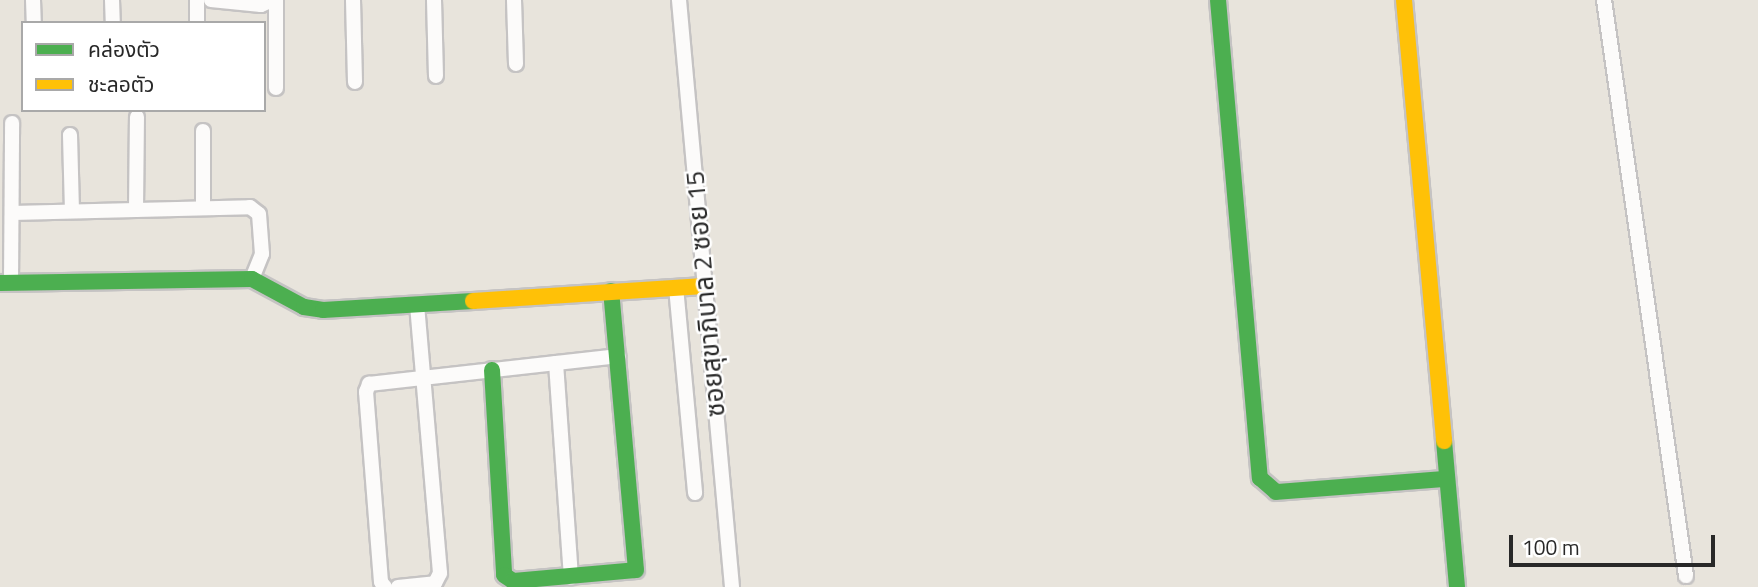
<!DOCTYPE html>
<html>
<head>
<meta charset="utf-8">
<style>
  body { margin:0 }
  #map { position:relative; width:1758px; height:587px; overflow:hidden; background:#e8e4dc; font-family:"Titillium Web","Noto Sans Thai",sans-serif }
  div>[style] { position:absolute }
  .roads { filter:drop-shadow(2px 0 #c5c3c3) drop-shadow(-2px 0 #c5c3c3) drop-shadow(0 2px #c5c3c3) drop-shadow(0 -2px #c5c3c3) }
  .street>* { height:14px; margin:-7px; padding:0 7px; transform-origin:7px; border-radius:7px; background:#fcfbfa }
  .fast>* { height:16px; margin:-8px; padding:0 8px; transform-origin:8px; border-radius:8px; background:#4caf50 }
  .slow>* { height:16px; margin:-8px; padding:0 8px; transform-origin:8px; border-radius:8px; background:#ffc107 }
  span { translate:-50% -50%; white-space:nowrap; text-align:center; line-height:1.15; -webkit-text-stroke:5px #fff; paint-order:stroke }
  .street-label { font-size:26px; color:#282828 }
  .legend { position:absolute; left:21px; top:21px; width:245px; height:91px; box-sizing:border-box; background:#fff; border:2px solid #a9a9a9; margin:0; padding:9px 12px; list-style:none; font-size:21px; color:#282828 }
  .legend li { display:flex; align-items:center; gap:14px; height:35px }
  .legend b { width:35px; border:2px solid #a9a9a9 }
  .scale { position:absolute; left:1509px; top:535px; width:206px; height:32px; box-sizing:border-box; border:4px solid #282828; border-top:0; padding-left:9px; font-size:21px; line-height:24px; white-space:nowrap; color:#282828; -webkit-text-stroke:5px #fff; paint-order:stroke }
</style>
</head>
<body>
<div id="map">
  <div class="roads">
    <div class="street">
      <i style="left:33px;top:0;width:23px;rotate:88deg"></i>
      <i style="left:112px;top:0;width:23px;rotate:88deg"></i>
      <i style="left:197px;top:0;width:23px;rotate:90deg"></i>
      <i style="left:211px;top:0;width:50px;rotate:5.7deg"></i>
      <i style="left:261px;top:5px;width:13px;rotate:-23deg"></i>
      <i style="left:276px;top:0;width:88px;rotate:90deg"></i>
      <i style="left:353px;top:0;width:82px;rotate:88.6deg"></i>
      <i style="left:434px;top:0;width:76px;rotate:88.5deg"></i>
      <i style="left:514px;top:0;width:64px;rotate:88.2deg"></i>
      <i style="left:679px;top:0;width:589px;rotate:84.84deg"></i>
      <i style="left:1604px;top:0;width:582px;rotate:81.9deg"></i>
      <i style="left:203px;top:131px;width:77px;rotate:90deg"></i>
      <i style="left:70px;top:135px;width:76px;rotate:88.5deg"></i>
      <i style="left:136px;top:210px;width:93px;rotate:-89.4deg"></i>
      <i style="left:12px;top:213px;width:238px;rotate:-1.4deg"></i>
      <i style="left:250px;top:207px;width:11px;rotate:38deg"></i>
      <i style="left:259px;top:214px;width:40px;rotate:85.7deg"></i>
      <i style="left:262px;top:254px;width:27px;rotate:112deg"></i>
      <i style="left:11px;top:283px;width:160px;rotate:-89.6deg"></i>
      <i style="left:676px;top:287px;width:207px;rotate:84.7deg"></i>
      <i style="left:556px;top:363px;width:215px;rotate:86deg"></i>
      <i style="left:385px;top:587px;width:6px;rotate:-129deg"></i>
      <i style="left:381px;top:582px;width:191px;rotate:-94.5deg"></i>
      <i style="left:366px;top:392px;width:9px;rotate:-69deg"></i>
      <i style="left:369px;top:384px;width:251px;rotate:-6.4deg"></i>
      <i style="left:398px;top:587px;width:37px;rotate:-6deg"></i>
      <i style="left:435px;top:583px;width:11px;rotate:-63deg"></i>
      <i style="left:440px;top:573px;width:270px;rotate:-94.9deg"></i>
    </div>
    <div class="fast">
      <i style="left:1218px;top:0;width:480px;rotate:85deg"></i>
      <i style="left:1260px;top:478px;width:21px;rotate:41deg"></i>
      <i style="left:1276px;top:492px;width:170px;rotate:-4.4deg"></i>
      <i style="left:0;top:283px;width:252px;rotate:-0.9deg"></i>
      <i style="left:252px;top:279px;width:59px;rotate:28.3deg"></i>
      <i style="left:304px;top:307px;width:19px;rotate:9deg"></i>
      <i style="left:323px;top:310px;width:150px;rotate:-3.4deg"></i>
      <i style="left:492px;top:370px;width:205px;rotate:86.6deg"></i>
      <i style="left:504px;top:575px;width:11px;rotate:34deg"></i>
      <i style="left:513px;top:581px;width:123px;rotate:-5.1deg"></i>
      <i style="left:636px;top:570px;width:280px;rotate:-95.1deg"></i>
      <i style="left:1444px;top:441px;width:147px;rotate:84.9deg"></i>
    </div>
    <div class="slow">
      <i style="left:1404px;top:0;width:443px;rotate:84.8deg"></i>
      <i style="left:473px;top:301px;width:231px;rotate:-3.7deg"></i>
    </div>
  </div>
  <div class="street-label">
    <span style="left:705px;top:294px;rotate:-95deg">ซอยสุขาภิบาล 2 ซอย 15</span>
  </div>
  <ul class="legend">
  <li><b style="height:9px;background:#4caf50"></b>คล่องตัว</li>
  <li><b style="height:9px;background:#ffc107"></b>ชะลอตัว</li>
  </ul>
  <div class="scale">100 m</div>
</div>
</body>
</html>
